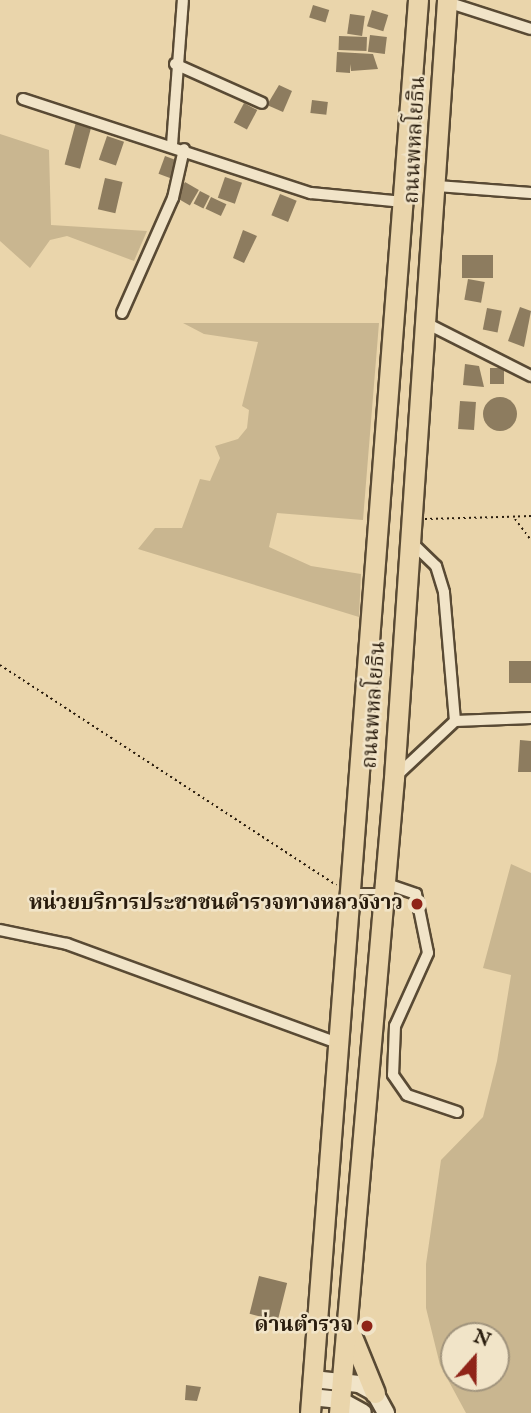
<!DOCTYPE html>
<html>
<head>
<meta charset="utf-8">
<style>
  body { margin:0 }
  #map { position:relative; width:531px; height:1413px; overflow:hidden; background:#ead5ab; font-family:"IM FELL English","Noto Serif Thai",serif }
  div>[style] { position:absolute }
  .green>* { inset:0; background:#c9b690 }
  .building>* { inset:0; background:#8d7c5f; transform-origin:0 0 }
  .round { border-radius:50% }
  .path>* { height:2px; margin-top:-1px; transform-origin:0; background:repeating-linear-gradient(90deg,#291c0d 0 2px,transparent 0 5.5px) }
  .roads { filter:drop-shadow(2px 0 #594a34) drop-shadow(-2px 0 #594a34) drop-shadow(0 2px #594a34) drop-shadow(0 -2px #594a34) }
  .lane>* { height:5px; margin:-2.5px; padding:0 2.5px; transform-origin:2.5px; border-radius:2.5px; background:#f1e4c8 }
  .street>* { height:10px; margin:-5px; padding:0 5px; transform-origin:5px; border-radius:5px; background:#f1e4c8 }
  .secondary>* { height:16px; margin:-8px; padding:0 8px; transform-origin:8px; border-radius:8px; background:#f1e4c8 }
  .highway>* { height:19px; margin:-9.5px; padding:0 9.5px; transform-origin:9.5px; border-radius:9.5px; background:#ead5ab }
  .dots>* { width:19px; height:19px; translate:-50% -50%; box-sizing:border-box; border:4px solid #f1e4c8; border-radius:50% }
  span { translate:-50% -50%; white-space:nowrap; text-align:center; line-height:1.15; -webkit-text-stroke:5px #f1e4c8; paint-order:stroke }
  .street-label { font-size:21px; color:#291c0d }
  .poi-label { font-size:21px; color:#291c0d; font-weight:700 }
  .right { translate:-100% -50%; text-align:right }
  .north { position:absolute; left:440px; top:1322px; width:70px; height:70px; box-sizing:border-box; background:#f1e4c8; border:2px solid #a1947d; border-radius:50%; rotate:21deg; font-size:19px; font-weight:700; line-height:28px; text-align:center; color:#291c0d }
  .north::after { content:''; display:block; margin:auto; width:24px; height:32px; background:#8f2418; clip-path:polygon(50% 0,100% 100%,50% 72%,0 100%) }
</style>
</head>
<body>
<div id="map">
  <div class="green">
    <i style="clip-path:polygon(0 134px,49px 150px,51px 225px,147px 231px,134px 261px,67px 236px,50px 240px,30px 268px,0 241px)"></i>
    <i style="clip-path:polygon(183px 323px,379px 323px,363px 520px,277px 513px,269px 547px,311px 566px,361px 574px,359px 617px,138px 549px,155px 528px,182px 528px,200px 479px,210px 481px,220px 458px,215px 446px,238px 439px,247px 428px,249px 410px,242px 406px,258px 342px,204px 334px)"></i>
    <i style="clip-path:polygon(evenodd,511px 864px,531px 873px,531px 1413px,466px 1413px,440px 1365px,426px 1308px,426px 1264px,441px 1160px,483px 1117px,497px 1061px,511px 975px,483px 968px,511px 864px,454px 1336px,496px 1336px,496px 1378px,454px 1378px,454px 1336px)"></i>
  </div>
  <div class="building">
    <i style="left:313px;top:5px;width:17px;height:13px;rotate:17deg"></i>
    <i style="left:372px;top:10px;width:17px;height:17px;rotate:17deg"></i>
    <i style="left:350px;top:14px;width:15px;height:20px;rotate:8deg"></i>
    <i style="left:370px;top:35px;width:17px;height:17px;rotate:7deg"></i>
    <i style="left:339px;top:36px;width:28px;height:14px;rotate:2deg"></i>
    <i style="clip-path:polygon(337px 52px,373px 54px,378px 69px,351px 71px,350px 64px,350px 73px,336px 72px)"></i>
    <i style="clip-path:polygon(279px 85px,292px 91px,283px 112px,267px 105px)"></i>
    <i style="left:312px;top:100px;width:16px;height:13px;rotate:7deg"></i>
    <i style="left:244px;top:103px;width:15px;height:22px;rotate:28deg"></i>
    <i style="left:76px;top:122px;width:16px;height:44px;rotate:15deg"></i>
    <i style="left:107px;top:136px;width:18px;height:25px;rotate:19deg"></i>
    <i style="left:165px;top:156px;width:15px;height:19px;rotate:20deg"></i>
    <i style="left:225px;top:177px;width:18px;height:22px;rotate:19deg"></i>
    <i style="left:105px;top:178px;width:18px;height:32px;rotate:13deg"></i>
    <i style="left:185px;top:182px;width:16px;height:18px;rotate:30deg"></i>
    <i style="left:200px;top:191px;width:11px;height:14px;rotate:27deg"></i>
    <i style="left:280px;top:194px;width:18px;height:23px;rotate:22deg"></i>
    <i style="left:211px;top:197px;width:17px;height:13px;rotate:25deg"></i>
    <i style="clip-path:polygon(243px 230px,257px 236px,244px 263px,233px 258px)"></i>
    <i style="left:462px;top:255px;width:31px;height:23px"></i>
    <i style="left:468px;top:279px;width:17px;height:21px;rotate:10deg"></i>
    <i style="clip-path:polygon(520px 307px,531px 311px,524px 347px,508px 341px)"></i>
    <i style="left:487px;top:308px;width:15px;height:22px;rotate:11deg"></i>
    <i style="clip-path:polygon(465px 364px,479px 366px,484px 387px,463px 385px)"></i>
    <i style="left:490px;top:368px;width:14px;height:16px"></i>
    <i class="round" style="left:483px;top:397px;width:34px;height:34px"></i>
    <i style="left:460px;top:401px;width:16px;height:28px;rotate:4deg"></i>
    <i style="left:509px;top:661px;width:22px;height:22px"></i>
    <i style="clip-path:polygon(520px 740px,531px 741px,531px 772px,518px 772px)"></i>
    <i style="left:259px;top:1276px;width:29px;height:39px;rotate:14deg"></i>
    <i style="clip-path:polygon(186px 1385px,201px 1387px,197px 1401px,185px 1400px)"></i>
  </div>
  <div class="path">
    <i style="left:425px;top:519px;width:106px;rotate:-1.6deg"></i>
    <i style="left:515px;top:519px;width:26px;rotate:53deg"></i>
    <i style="left:0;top:665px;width:402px;rotate:33.2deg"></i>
  </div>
  <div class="roads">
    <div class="lane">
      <i style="left:355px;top:891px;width:25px"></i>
    </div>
    <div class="street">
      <i style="left:447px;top:2px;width:88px;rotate:17.8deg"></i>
      <i style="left:175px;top:64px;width:95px;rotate:24.1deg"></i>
      <i style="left:23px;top:99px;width:303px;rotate:18.1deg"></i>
      <i style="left:311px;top:193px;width:93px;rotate:5.5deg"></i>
      <i style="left:172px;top:145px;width:145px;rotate:-85.7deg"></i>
      <i style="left:437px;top:186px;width:94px;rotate:4.3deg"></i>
      <i style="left:122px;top:313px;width:126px;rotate:-66.1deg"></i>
      <i style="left:173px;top:198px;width:50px;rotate:-77.3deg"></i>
      <i style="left:424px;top:322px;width:120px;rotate:26.8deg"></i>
      <i style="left:455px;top:721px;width:76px;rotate:-2.3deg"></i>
      <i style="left:394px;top:778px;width:83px;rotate:-43.1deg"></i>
      <i style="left:455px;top:721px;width:129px;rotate:-94.9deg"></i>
      <i style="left:444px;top:592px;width:27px;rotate:-107deg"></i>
      <i style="left:436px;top:566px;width:37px;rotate:-136deg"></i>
      <i style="left:381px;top:882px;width:37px;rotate:19deg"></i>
      <i style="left:416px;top:894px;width:60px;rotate:78.5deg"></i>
      <i style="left:428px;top:953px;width:80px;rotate:114.3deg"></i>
      <i style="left:395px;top:1026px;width:49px;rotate:92.3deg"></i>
      <i style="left:393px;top:1075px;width:24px;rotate:55deg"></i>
      <i style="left:407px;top:1095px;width:53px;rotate:18.8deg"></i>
      <i style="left:0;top:930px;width:68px;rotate:11.8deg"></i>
      <i style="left:67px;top:944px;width:291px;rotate:20.1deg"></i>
    </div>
    <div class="secondary">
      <i style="left:313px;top:1379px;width:46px;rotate:6.2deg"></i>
      <i style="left:359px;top:1384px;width:18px;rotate:29deg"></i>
      <i style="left:375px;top:1393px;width:23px;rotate:61deg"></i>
      <i style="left:311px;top:1397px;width:29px;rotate:6deg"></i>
      <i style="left:340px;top:1400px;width:26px;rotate:29deg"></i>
    </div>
    <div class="highway">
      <i style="left:349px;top:1329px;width:69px;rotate:67.9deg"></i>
      <i style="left:310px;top:1413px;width:1417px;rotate:-85.63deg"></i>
      <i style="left:339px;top:1413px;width:637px;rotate:-85.05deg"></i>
      <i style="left:394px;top:778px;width:780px;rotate:-86.1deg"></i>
    </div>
  </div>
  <div class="dots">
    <i style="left:417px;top:904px;background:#8f2418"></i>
    <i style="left:367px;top:1326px;background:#8f2418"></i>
  </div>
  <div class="street-label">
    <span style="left:416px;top:140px;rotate:-87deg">ถนนพหลโยธิน</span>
    <span style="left:375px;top:705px;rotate:-86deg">ถนนพหลโยธิน</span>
  </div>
  <div class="poi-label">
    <span class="right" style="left:403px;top:904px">หน่วยบริการประชาชนตำรวจทางหลวงงาว</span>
    <span class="right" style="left:353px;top:1326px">ด่านตำรวจ</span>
  </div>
  <div class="north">N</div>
</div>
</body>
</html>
